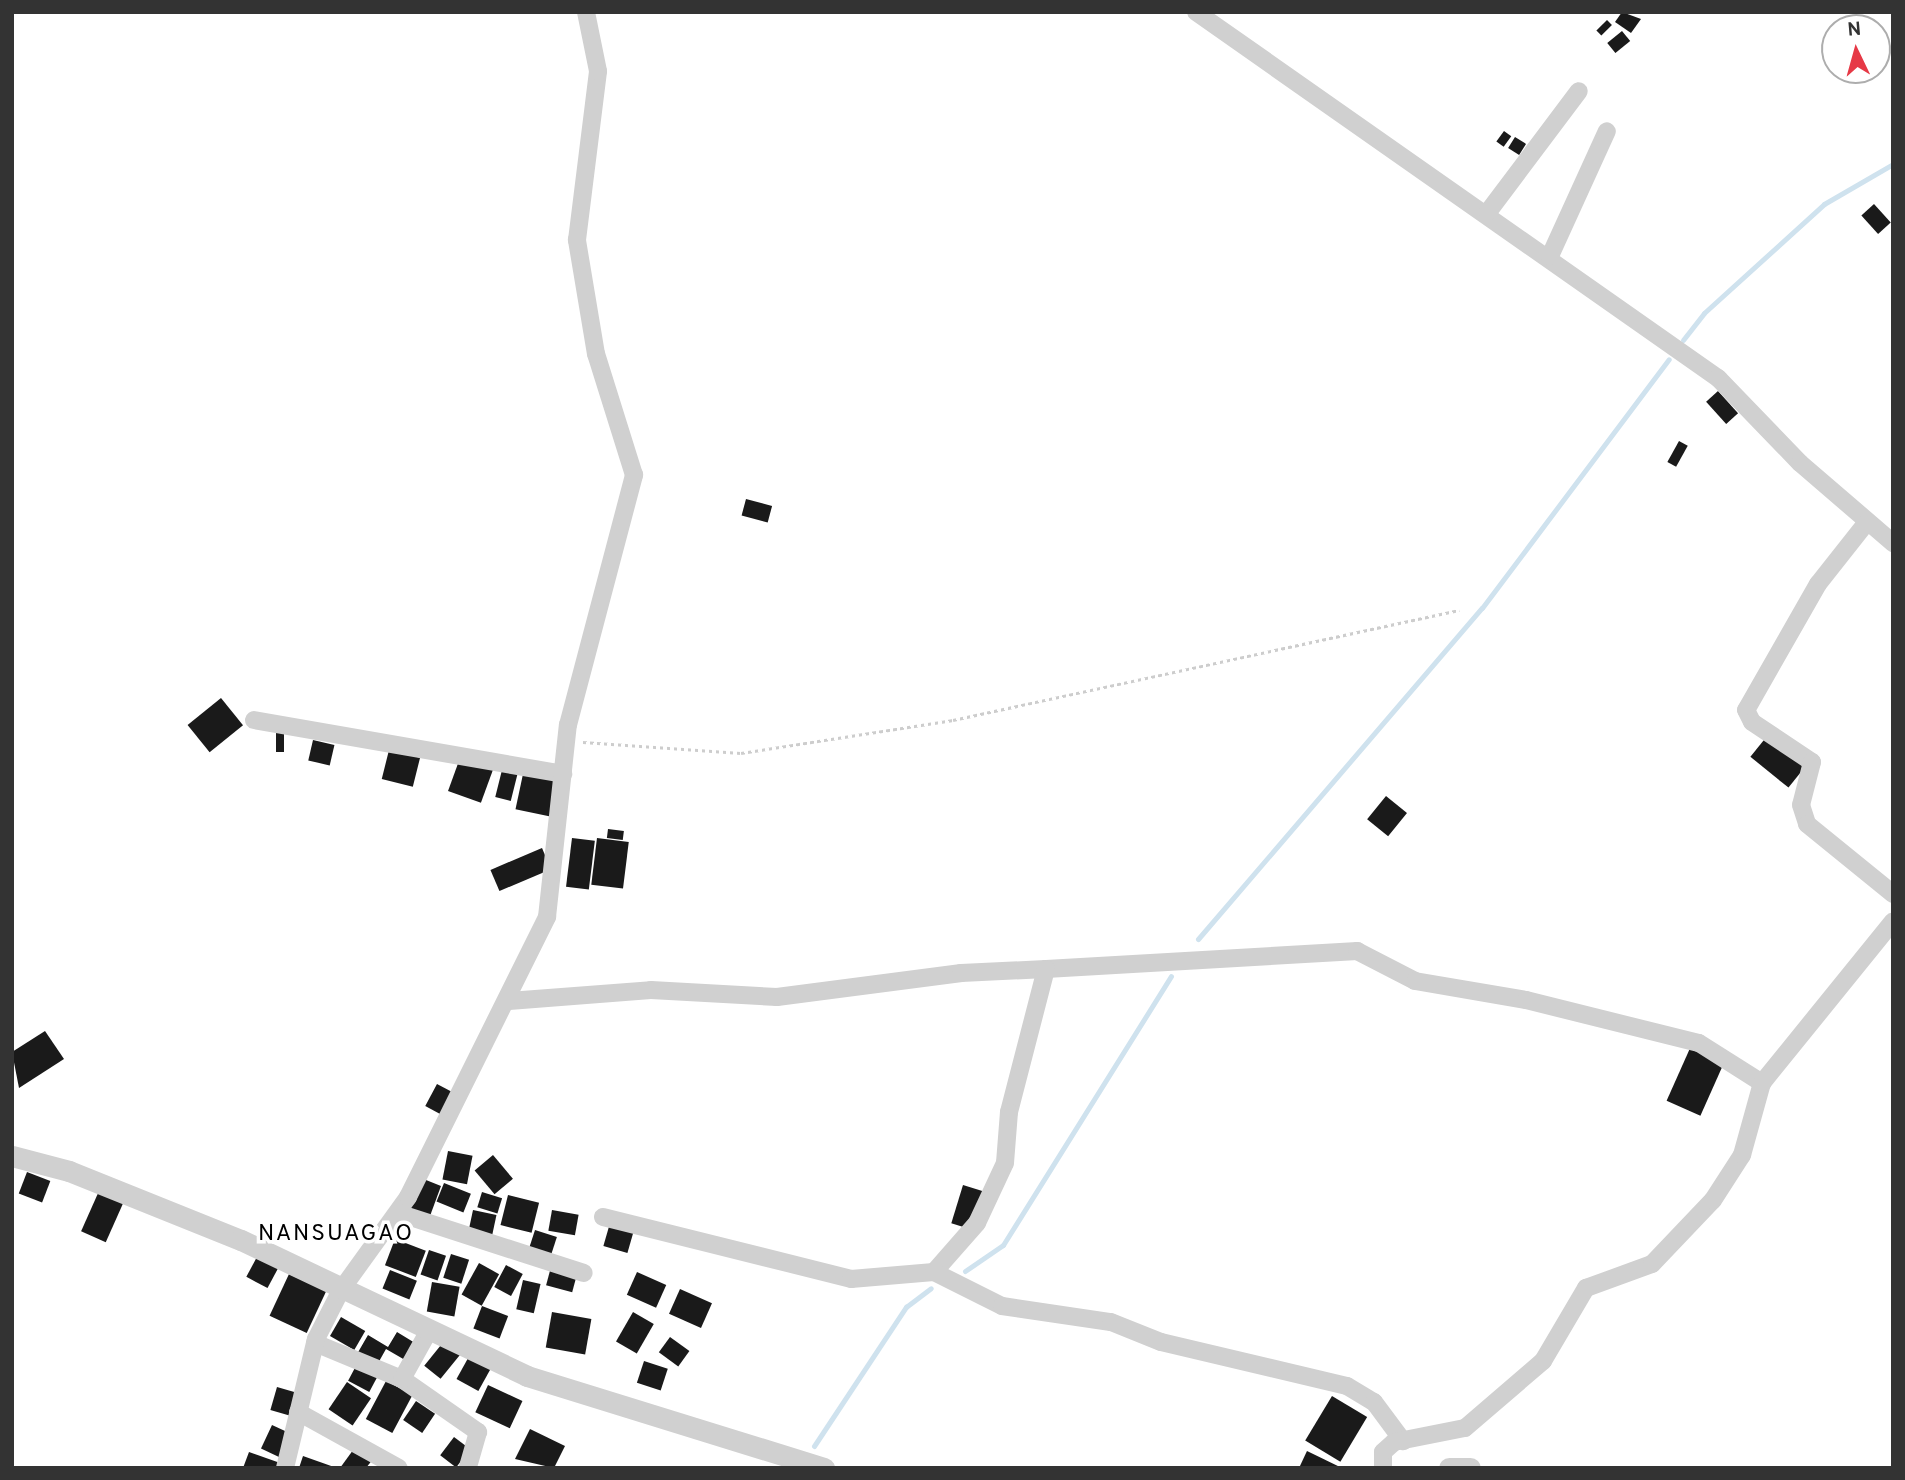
<!DOCTYPE html>
<html>
<head>
<meta charset="utf-8">
<style>
  body { margin:0 }
  #map { position:relative; width:1905px; height:1480px; overflow:hidden; background:#fff; font-family:Overpass,sans-serif }
  div>[style] { position:absolute }
  .stream>* { height:5px; margin:-2.5px; padding:0 2.5px; transform-origin:2.5px; border-radius:2.5px; background:#cfe2ee }
  .building>* { inset:0; background:#1a1a1a; transform-origin:0 0 }
  .path>* { height:2.5px; margin-top:-1.25px; transform-origin:0; background:repeating-linear-gradient(90deg,#cdcdcd 0 3.5px,transparent 0 7px) }
  .minor>* { height:18px; margin:-9px; padding:0 9px; transform-origin:9px; border-radius:9px; background:#d0d0d0 }
  .tertiary>* { height:21px; margin:-10.5px; padding:0 10.5px; transform-origin:10.5px; border-radius:10.5px; background:#d0d0d0 }
  span { translate:-50% -50%; white-space:nowrap; text-align:center; line-height:1.15; -webkit-text-stroke:7px #fff; paint-order:stroke }
  .quarter-label { font-size:23px; color:#000; letter-spacing:2px }
  .frame { position:absolute; inset:0; border:14px solid #333; pointer-events:none }
  .north { position:absolute; left:1821px; top:14px; width:70px; height:70px; box-sizing:border-box; background:#fff; border:2px solid #adadad; border-radius:50%; rotate:355deg; font-size:19px; font-weight:700; line-height:28px; text-align:center; color:#333 }
  .north::after { content:''; display:block; margin:auto; width:24px; height:32px; background:#e63946; clip-path:polygon(50% 0,100% 100%,50% 72%,0 100%) }
</style>
</head>
<body>
<div id="map">
  <div class="stream">
    <i style="left:1683px;top:340px;width:34px;rotate:-52deg"></i>
    <i style="left:1704px;top:313px;width:162px;rotate:-42.2deg"></i>
    <i style="left:1824px;top:204px;width:80px;rotate:-30.1deg"></i>
    <i style="left:1198px;top:939px;width:436px;rotate:-49.4deg"></i>
    <i style="left:1482px;top:608px;width:311px;rotate:-53.1deg"></i>
    <i style="left:965px;top:1271px;width:46px;rotate:-34.4deg"></i>
    <i style="left:1003px;top:1245px;width:317px;rotate:-58deg"></i>
    <i style="left:814px;top:1446px;width:167px;rotate:-56.5deg"></i>
    <i style="left:906px;top:1307px;width:31px;rotate:-37deg"></i>
  </div>
  <div class="building">
    <i style="clip-path:polygon(1622px 12px,1641px 19px,1631px 33px,1615px 22px)"></i>
    <i style="left:1607px;top:20px;width:7px;height:15px;rotate:45deg"></i>
    <i style="left:1622px;top:31px;width:13px;height:19px;rotate:51deg"></i>
    <i style="left:1504px;top:131px;width:9px;height:13px;rotate:36deg"></i>
    <i style="left:1515px;top:137px;width:13px;height:13px;rotate:32deg"></i>
    <i style="left:1874px;top:204px;width:25px;height:17px;rotate:48deg"></i>
    <i style="left:1718px;top:391px;width:30px;height:16px;rotate:48deg"></i>
    <i style="left:1679px;top:441px;width:10px;height:24px;rotate:29deg"></i>
    <i style="left:746px;top:499px;width:27px;height:17px;rotate:15deg"></i>
    <i style="left:221px;top:698px;width:35px;height:43px;rotate:51deg"></i>
    <i style="left:276px;top:730px;width:8px;height:22px"></i>
    <i style="left:1768px;top:735px;width:49px;height:28px;rotate:39deg"></i>
    <i style="left:313px;top:740px;width:22px;height:21px;rotate:13deg"></i>
    <i style="left:389px;top:750px;width:32px;height:30px;rotate:14deg"></i>
    <i style="left:460px;top:758px;width:35px;height:35px;rotate:20deg"></i>
    <i style="left:503px;top:766px;width:16px;height:32px;rotate:14deg"></i>
    <i style="left:523px;top:774px;width:38px;height:36px;rotate:12deg"></i>
    <i style="left:1386px;top:796px;width:27px;height:30px;rotate:39deg"></i>
    <i style="left:608px;top:829px;width:16px;height:9px;rotate:7deg"></i>
    <i style="left:572px;top:838px;width:23px;height:49px;rotate:7deg"></i>
    <i style="left:597px;top:838px;width:32px;height:47px;rotate:7deg"></i>
    <i style="left:542px;top:848px;width:23px;height:56px;rotate:67deg"></i>
    <i style="clip-path:polygon(45px 1031px,64px 1059px,19px 1088px,12px 1052px)"></i>
    <i style="left:1691px;top:1046px;width:37px;height:60px;rotate:24deg"></i>
    <i style="left:437px;top:1084px;width:21px;height:25px;rotate:28deg"></i>
    <i style="left:448px;top:1151px;width:25px;height:29px;rotate:11deg"></i>
    <i style="left:493px;top:1155px;width:31px;height:24px;rotate:50deg"></i>
    <i style="left:27px;top:1172px;width:25px;height:23px;rotate:21deg"></i>
    <i style="clip-path:polygon(421px 1178px,441px 1186px,430px 1216px,407px 1208px)"></i>
    <i style="left:444px;top:1183px;width:29px;height:20px;rotate:22deg"></i>
    <i style="left:963px;top:1185px;width:21px;height:40px;rotate:17deg"></i>
    <i style="left:99px;top:1191px;width:27px;height:44px;rotate:24deg"></i>
    <i style="left:482px;top:1192px;width:21px;height:16px;rotate:17deg"></i>
    <i style="left:508px;top:1195px;width:32px;height:31px;rotate:14deg"></i>
    <i style="left:473px;top:1210px;width:24px;height:22px;rotate:12deg"></i>
    <i style="left:552px;top:1210px;width:27px;height:21px;rotate:10deg"></i>
    <i style="left:610px;top:1223px;width:25px;height:24px;rotate:16deg"></i>
    <i style="left:535px;top:1230px;width:23px;height:22px;rotate:18deg"></i>
    <i style="left:395px;top:1239px;width:33px;height:28px;rotate:21deg"></i>
    <i style="left:429px;top:1250px;width:18px;height:26px;rotate:19deg"></i>
    <i style="left:259px;top:1253px;width:24px;height:27px;rotate:28deg"></i>
    <i style="left:451px;top:1254px;width:19px;height:25px;rotate:18deg"></i>
    <i style="left:479px;top:1263px;width:23px;height:36px;rotate:29deg"></i>
    <i style="left:506px;top:1265px;width:19px;height:25px;rotate:28deg"></i>
    <i style="left:551px;top:1267px;width:27px;height:19px;rotate:15deg"></i>
    <i style="left:390px;top:1270px;width:29px;height:20px;rotate:22deg"></i>
    <i style="left:637px;top:1272px;width:32px;height:25px;rotate:24deg"></i>
    <i style="left:289px;top:1274px;width:41px;height:46px;rotate:25deg"></i>
    <i style="left:523px;top:1280px;width:18px;height:30px;rotate:13deg"></i>
    <i style="left:432px;top:1282px;width:28px;height:30px;rotate:10deg"></i>
    <i style="left:680px;top:1289px;width:35px;height:27px;rotate:24deg"></i>
    <i style="left:482px;top:1306px;width:28px;height:24px;rotate:21deg"></i>
    <i style="left:552px;top:1312px;width:40px;height:36px;rotate:10deg"></i>
    <i style="left:633px;top:1312px;width:24px;height:34px;rotate:30deg"></i>
    <i style="left:341px;top:1317px;width:28px;height:22px;rotate:30deg"></i>
    <i style="clip-path:polygon(397px 1332px,415px 1343px,405px 1360px,386px 1349px,377px 1365px,357px 1354px,368px 1335px,388px 1347px)"></i>
    <i style="left:670px;top:1337px;width:24px;height:19px;rotate:36deg"></i>
    <i style="left:445px;top:1340px;width:21px;height:33px;rotate:39deg"></i>
    <i style="left:472px;top:1351px;width:25px;height:32px;rotate:29deg"></i>
    <i style="left:644px;top:1361px;width:25px;height:23px;rotate:18deg"></i>
    <i style="left:357px;top:1364px;width:24px;height:19px;rotate:28deg"></i>
    <i style="left:386px;top:1381px;width:30px;height:43px;rotate:28deg"></i>
    <i style="left:347px;top:1382px;width:29px;height:33px;rotate:34deg"></i>
    <i style="left:488px;top:1385px;width:38px;height:30px;rotate:25deg"></i>
    <i style="left:277px;top:1387px;width:26px;height:24px;rotate:16deg"></i>
    <i style="left:1332px;top:1396px;width:41px;height:52px;rotate:31deg"></i>
    <i style="left:416px;top:1401px;width:23px;height:23px;rotate:34deg"></i>
    <i style="left:272px;top:1425px;width:21px;height:26px;rotate:25deg"></i>
    <i style="clip-path:polygon(530px 1429px,565px 1446px,554px 1468px,515px 1459px)"></i>
    <i style="left:454px;top:1437px;width:20px;height:23px;rotate:37deg"></i>
    <i style="clip-path:polygon(356px 1446px,373px 1459px,366px 1468px,340px 1468px)"></i>
    <i style="clip-path:polygon(1307px 1451px,1342px 1468px,1299px 1468px)"></i>
    <i style="clip-path:polygon(249px 1452px,283px 1464px,282px 1468px,243px 1468px)"></i>
    <i style="clip-path:polygon(303px 1456px,334px 1467px,334px 1468px,299px 1468px)"></i>
  </div>
  <div class="path">
    <i style="left:583px;top:742px;width:158px;rotate:4deg"></i>
    <i style="left:741px;top:753px;width:215px;rotate:-8.8deg"></i>
    <i style="left:953px;top:720px;width:518px;rotate:-12.26deg"></i>
  </div>
  <div class="minor">
    <i style="left:1196px;top:12px;width:638px;rotate:35.04deg"></i>
    <i style="left:1718px;top:378px;width:118px;rotate:46deg"></i>
    <i style="left:1800px;top:463px;width:123px;rotate:40.7deg"></i>
    <i style="left:1488px;top:212px;width:151px;rotate:-53.1deg"></i>
    <i style="left:1550px;top:256px;width:137px;rotate:-65.5deg"></i>
    <i style="left:1867px;top:522px;width:79px;rotate:128.3deg"></i>
    <i style="left:1818px;top:584px;width:145px;rotate:119.7deg"></i>
    <i style="left:1746px;top:710px;width:13px;rotate:63deg"></i>
    <i style="left:1752px;top:722px;width:72px;rotate:33.7deg"></i>
    <i style="left:1812px;top:762px;width:44px;rotate:104.3deg"></i>
    <i style="left:1801px;top:805px;width:20px;rotate:72deg"></i>
    <i style="left:1807px;top:824px;width:111px;rotate:39.1deg"></i>
    <i style="left:254px;top:720px;width:314px;rotate:9.9deg"></i>
    <i style="left:1046px;top:969px;width:312px;rotate:-3.3deg"></i>
    <i style="left:1357px;top:951px;width:65px;rotate:27.3deg"></i>
    <i style="left:1415px;top:981px;width:113px;rotate:9.7deg"></i>
    <i style="left:1526px;top:1000px;width:178px;rotate:14deg"></i>
    <i style="left:1699px;top:1043px;width:75px;rotate:32.4deg"></i>
    <i style="left:509px;top:1001px;width:142px;rotate:-4.4deg"></i>
    <i style="left:651px;top:990px;width:126px;rotate:3.2deg"></i>
    <i style="left:777px;top:997px;width:186px;rotate:-7.4deg"></i>
    <i style="left:961px;top:973px;width:85px;rotate:-2.7deg"></i>
    <i style="left:1046px;top:969px;width:148px;rotate:104.5deg"></i>
    <i style="left:1009px;top:1112px;width:51px;rotate:94.5deg"></i>
    <i style="left:1005px;top:1163px;width:66px;rotate:115deg"></i>
    <i style="left:977px;top:1223px;width:65px;rotate:131.3deg"></i>
    <i style="left:398px;top:1213px;width:195px;rotate:17.9deg"></i>
    <i style="left:603px;top:1217px;width:256px;rotate:14deg"></i>
    <i style="left:851px;top:1279px;width:83px;rotate:-4.8deg"></i>
    <i style="left:934px;top:1272px;width:76px;rotate:26.6deg"></i>
    <i style="left:1002px;top:1306px;width:110px;rotate:8.4deg"></i>
    <i style="left:1111px;top:1322px;width:54px;rotate:21.8deg"></i>
    <i style="left:1161px;top:1342px;width:191px;rotate:13.3deg"></i>
    <i style="left:1347px;top:1386px;width:31px;rotate:31deg"></i>
    <i style="left:1374px;top:1402px;width:49px;rotate:53.4deg"></i>
    <i style="left:315px;top:1343px;width:94px;rotate:22.5deg"></i>
    <i style="left:402px;top:1379px;width:93px;rotate:34.9deg"></i>
    <i style="left:478px;top:1432px;width:37px;rotate:106deg"></i>
    <i style="left:402px;top:1379px;width:54px;rotate:-61deg"></i>
    <i style="left:298px;top:1412px;width:115px;rotate:29deg"></i>
    <i style="left:285px;top:1468px;width:133px;rotate:-76.5deg"></i>
    <i style="left:316px;top:1339px;width:55px;rotate:-63deg"></i>
    <i style="left:341px;top:1290px;width:115px;rotate:-54.2deg"></i>
    <i style="left:408px;top:1197px;width:313px;rotate:-63.6deg"></i>
    <i style="left:547px;top:917px;width:193px;rotate:-83.8deg"></i>
    <i style="left:568px;top:725px;width:259px;rotate:-75.2deg"></i>
    <i style="left:634px;top:475px;width:127px;rotate:-107.4deg"></i>
    <i style="left:596px;top:354px;width:116px;rotate:-99.5deg"></i>
    <i style="left:577px;top:240px;width:170px;rotate:-82.9deg"></i>
    <i style="left:598px;top:71px;width:60px;rotate:-101.5deg"></i>
    <i style="left:1383px;top:1468px;width:16px;rotate:-90deg"></i>
    <i style="left:1383px;top:1452px;width:15px;rotate:-42deg"></i>
    <i style="left:1394px;top:1442px;width:72px;rotate:-11.2deg"></i>
    <i style="left:1465px;top:1428px;width:103px;rotate:-40.7deg"></i>
    <i style="left:1543px;top:1361px;width:85px;rotate:-59.5deg"></i>
    <i style="left:1586px;top:1288px;width:70px;rotate:-20deg"></i>
    <i style="left:1652px;top:1264px;width:88px;rotate:-46.4deg"></i>
    <i style="left:1713px;top:1200px;width:54px;rotate:-57.2deg"></i>
    <i style="left:1742px;top:1155px;width:75px;rotate:-74.5deg"></i>
    <i style="left:1762px;top:1083px;width:208px;rotate:-51deg"></i>
  </div>
  <div class="tertiary">
    <i style="left:12px;top:1156px;width:59px;rotate:14.7deg"></i>
    <i style="left:69px;top:1171px;width:185px;rotate:21.9deg"></i>
    <i style="left:241px;top:1240px;width:317px;rotate:25.4deg"></i>
    <i style="left:527px;top:1376px;width:311px;rotate:17.2deg"></i>
    <i style="left:1449px;top:1468px;width:21px"></i>
  </div>
  <div class="quarter-label">
    <span style="left:336px;top:1235px">NANSUAGAO</span>
  </div>
  <div class="frame"></div>
  <div class="north">N</div>
</div>
</body>
</html>
